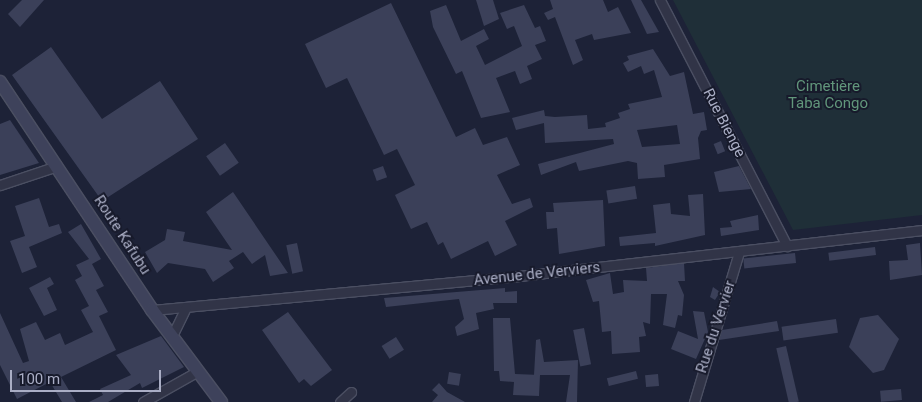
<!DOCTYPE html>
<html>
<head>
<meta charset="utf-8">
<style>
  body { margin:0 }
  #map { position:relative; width:922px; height:402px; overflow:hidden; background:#1d2237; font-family:Roboto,sans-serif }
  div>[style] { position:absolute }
  .green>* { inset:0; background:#1f2f38 }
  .building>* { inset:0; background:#3b4059; transform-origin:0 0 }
  .roads { filter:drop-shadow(1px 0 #4b4f62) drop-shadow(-1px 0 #4b4f62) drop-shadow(0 1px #4b4f62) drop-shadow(0 -1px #4b4f62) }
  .minor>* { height:9px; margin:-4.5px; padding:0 4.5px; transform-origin:4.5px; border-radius:4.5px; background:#313447 }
  .secondary>* { height:12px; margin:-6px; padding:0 6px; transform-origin:6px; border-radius:6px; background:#3e425b }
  span { translate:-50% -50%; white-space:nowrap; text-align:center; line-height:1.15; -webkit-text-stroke:4px #171a2b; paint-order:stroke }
  .park-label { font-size:15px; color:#61967b }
  .street-label { font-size:15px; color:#aaaec5 }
  .scale { position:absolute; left:10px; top:370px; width:151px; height:22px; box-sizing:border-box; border:2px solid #aaaec5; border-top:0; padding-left:6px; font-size:15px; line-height:18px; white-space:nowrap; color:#aaaec5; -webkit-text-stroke:4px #171a2b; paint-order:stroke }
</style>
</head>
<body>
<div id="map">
  <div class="green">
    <i style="clip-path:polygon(673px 0,922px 0,922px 215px,793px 230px)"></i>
  </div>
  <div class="building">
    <i style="clip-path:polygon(22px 0,44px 0,20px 27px,8px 14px)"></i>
    <i style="clip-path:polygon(476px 0,493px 0,499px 19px,484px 26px)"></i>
    <i style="clip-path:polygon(550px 0,603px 0,608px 12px,618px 7px,631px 33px,594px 40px,592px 34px,575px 40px,583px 60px,573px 65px,555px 17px,548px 20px,544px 13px,553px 9px)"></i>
    <i style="clip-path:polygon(631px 0,641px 0,659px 32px,647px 34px)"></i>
    <i style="clip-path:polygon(391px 3px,456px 137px,475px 128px,483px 145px,507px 137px,520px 165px,497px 175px,512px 204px,530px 198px,533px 207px,505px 221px,517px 245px,495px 256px,488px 241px,451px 259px,443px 242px,438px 245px,427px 222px,411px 229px,395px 195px,415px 185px,397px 149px,384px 155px,347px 78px,326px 88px,305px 44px)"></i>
    <i style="clip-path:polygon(446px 5px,461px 41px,484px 29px,489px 39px,476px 46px,485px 65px,522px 46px,514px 26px,507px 29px,500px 13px,524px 5px,535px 28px,540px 26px,546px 41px,535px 45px,542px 59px,527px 66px,532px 79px,520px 84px,515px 71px,496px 78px,510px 112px,481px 118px,462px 71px,456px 74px,433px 27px,430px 11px)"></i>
    <i style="clip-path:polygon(51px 47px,102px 119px,160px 81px,198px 139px,102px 201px,12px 75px)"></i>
    <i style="clip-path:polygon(evenodd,653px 49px,670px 76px,684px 72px,693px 114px,704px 112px,707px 130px,701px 131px,698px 138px,700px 159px,664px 165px,665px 177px,638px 179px,637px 163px,628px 161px,579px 171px,576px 162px,541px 175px,538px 164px,614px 144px,613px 139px,545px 143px,544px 123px,516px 130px,512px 118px,544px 110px,545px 116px,555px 117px,587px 115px,588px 129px,606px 127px,605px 123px,620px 118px,618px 113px,630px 109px,628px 104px,662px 97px,654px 70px,644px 74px,641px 66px,628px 72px,623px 63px,629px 60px,627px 56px,653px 49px,677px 125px,680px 144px,642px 147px,637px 130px,677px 125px)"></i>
    <i style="clip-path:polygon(10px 120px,39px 163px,0 175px,0 124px)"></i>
    <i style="left:721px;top:141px;width:11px;height:8px;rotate:68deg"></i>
    <i style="left:225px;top:143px;width:24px;height:23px;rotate:55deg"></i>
    <i style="left:383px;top:166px;width:12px;height:11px;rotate:70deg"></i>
    <i style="clip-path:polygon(739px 166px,751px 189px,719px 192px,714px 172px)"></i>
    <i style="left:635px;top:186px;width:13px;height:29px;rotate:81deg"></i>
    <i style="clip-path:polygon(233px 192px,288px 273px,270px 276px,265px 255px,252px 264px,243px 252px,229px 261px,234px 268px,213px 282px,205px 269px,168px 263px,157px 273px,145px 252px,165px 240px,167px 229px,185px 232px,183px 241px,232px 250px,206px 212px)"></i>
    <i style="clip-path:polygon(703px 194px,705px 235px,655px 246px,655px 243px,620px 246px,619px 237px,656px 233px,653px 205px,670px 203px,671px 214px,690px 216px,688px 195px)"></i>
    <i style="clip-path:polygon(39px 198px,49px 227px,59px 224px,62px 233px,29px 247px,37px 267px,22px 273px,10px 241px,25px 236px,15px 206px)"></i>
    <i style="clip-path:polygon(603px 200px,605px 246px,559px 254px,557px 228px,547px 229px,546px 212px,554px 212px,553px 203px)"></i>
    <i style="clip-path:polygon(758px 215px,759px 230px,721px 236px,720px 228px,732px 227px,730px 221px)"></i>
    <i style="clip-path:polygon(81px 224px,101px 259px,92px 264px,104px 286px,96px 290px,108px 312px,99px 316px,116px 350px,61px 377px,76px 402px,62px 402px,50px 382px,17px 399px,0 365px,0 313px,23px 363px,29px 361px,20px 329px,36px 322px,45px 340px,60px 333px,65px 345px,93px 332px,81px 310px,89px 306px,75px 280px,82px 276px,76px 265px,89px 259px,68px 232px)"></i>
    <i style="left:297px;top:243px;width:29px;height:11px;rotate:78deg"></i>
    <i style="clip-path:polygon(920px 243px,922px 275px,890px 280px,889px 261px,908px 260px,906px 245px)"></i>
    <i style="left:875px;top:247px;width:8px;height:47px;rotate:83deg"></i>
    <i style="left:795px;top:253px;width:10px;height:52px;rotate:84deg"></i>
    <i style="clip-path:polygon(684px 263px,685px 281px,678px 281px,684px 295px,682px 316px,678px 315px,675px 328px,663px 325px,667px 294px,651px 294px,650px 324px,643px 322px,646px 336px,639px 337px,640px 352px,612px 354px,611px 331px,602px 332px,599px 301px,593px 302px,586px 280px,610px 273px,613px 294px,624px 292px,623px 280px,647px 281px,646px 268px)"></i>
    <i style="clip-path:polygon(50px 277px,54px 284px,47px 288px,57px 310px,44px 316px,29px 288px)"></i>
    <i style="clip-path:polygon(713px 287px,720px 292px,715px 300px,710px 297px)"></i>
    <i style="clip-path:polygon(505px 288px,505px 292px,517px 291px,517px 303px,493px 303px,494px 309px,476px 313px,479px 329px,457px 336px,455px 327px,464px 319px,459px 299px,386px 307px,384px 298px)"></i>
    <i style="clip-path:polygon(693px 311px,704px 312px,708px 332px,696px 359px,671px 349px,678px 331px,698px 339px)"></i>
    <i style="clip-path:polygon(288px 312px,332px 370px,311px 386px,304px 379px,299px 383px,262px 330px)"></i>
    <i style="clip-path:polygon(878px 315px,899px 339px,884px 370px,873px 373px,849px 347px,860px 318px)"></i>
    <i style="clip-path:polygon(493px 318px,510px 318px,515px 374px,540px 375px,539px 396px,513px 395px,514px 382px,500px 381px,499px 371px,494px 371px)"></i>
    <i style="left:836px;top:319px;width:14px;height:55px;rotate:82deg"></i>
    <i style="clip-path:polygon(777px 321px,779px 331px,719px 340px,722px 330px)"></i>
    <i style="left:584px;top:328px;width:37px;height:11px;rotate:79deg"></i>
    <i style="clip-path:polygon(161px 336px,184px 367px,142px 388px,140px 383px,108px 402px,89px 402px,103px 395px,100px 389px,131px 375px,116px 355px)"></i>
    <i style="left:396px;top:337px;width:15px;height:17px;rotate:58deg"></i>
    <i style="clip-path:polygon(540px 339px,544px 362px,578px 360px,577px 402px,566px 402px,570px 375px,534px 375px,536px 340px)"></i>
    <i style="left:786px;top:346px;width:57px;height:10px;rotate:77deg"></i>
    <i style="left:636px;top:371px;width:8px;height:30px;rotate:76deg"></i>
    <i style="left:449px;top:372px;width:12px;height:12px;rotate:9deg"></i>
    <i style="left:658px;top:374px;width:12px;height:13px;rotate:85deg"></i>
    <i style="clip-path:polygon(439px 383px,447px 392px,465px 402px,432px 402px,438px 395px,432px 390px)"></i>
    <i style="left:901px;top:389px;width:11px;height:21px;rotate:85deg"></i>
  </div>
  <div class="roads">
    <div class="minor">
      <i style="left:660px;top:0;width:277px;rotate:62.7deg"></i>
      <i style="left:0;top:185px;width:60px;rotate:-18.4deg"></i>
      <i style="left:152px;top:310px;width:369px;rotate:-5.3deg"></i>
      <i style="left:519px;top:276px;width:406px;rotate:-6.5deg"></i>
      <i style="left:172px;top:336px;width:32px;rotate:-64deg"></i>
      <i style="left:143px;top:402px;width:63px;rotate:-29.4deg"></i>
      <i style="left:340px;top:402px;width:15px;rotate:-42deg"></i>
      <i style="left:694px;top:402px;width:157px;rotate:-73.3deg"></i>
    </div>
    <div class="secondary">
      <i style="left:0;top:82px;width:274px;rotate:56.3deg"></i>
      <i style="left:152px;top:310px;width:115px;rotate:53.1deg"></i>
    </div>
  </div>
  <div class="park-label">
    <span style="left:828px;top:95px">Cimetière<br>Taba Congo</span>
  </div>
  <div class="street-label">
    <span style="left:724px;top:123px;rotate:63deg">Rue Bienge</span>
    <span style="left:122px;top:235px;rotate:57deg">Route Kafubu</span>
    <span style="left:537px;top:274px;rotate:-6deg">Avenue de Verviers</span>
    <span style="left:716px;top:327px;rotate:-72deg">Rue du Vervier</span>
  </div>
  <div class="scale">100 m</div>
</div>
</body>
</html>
